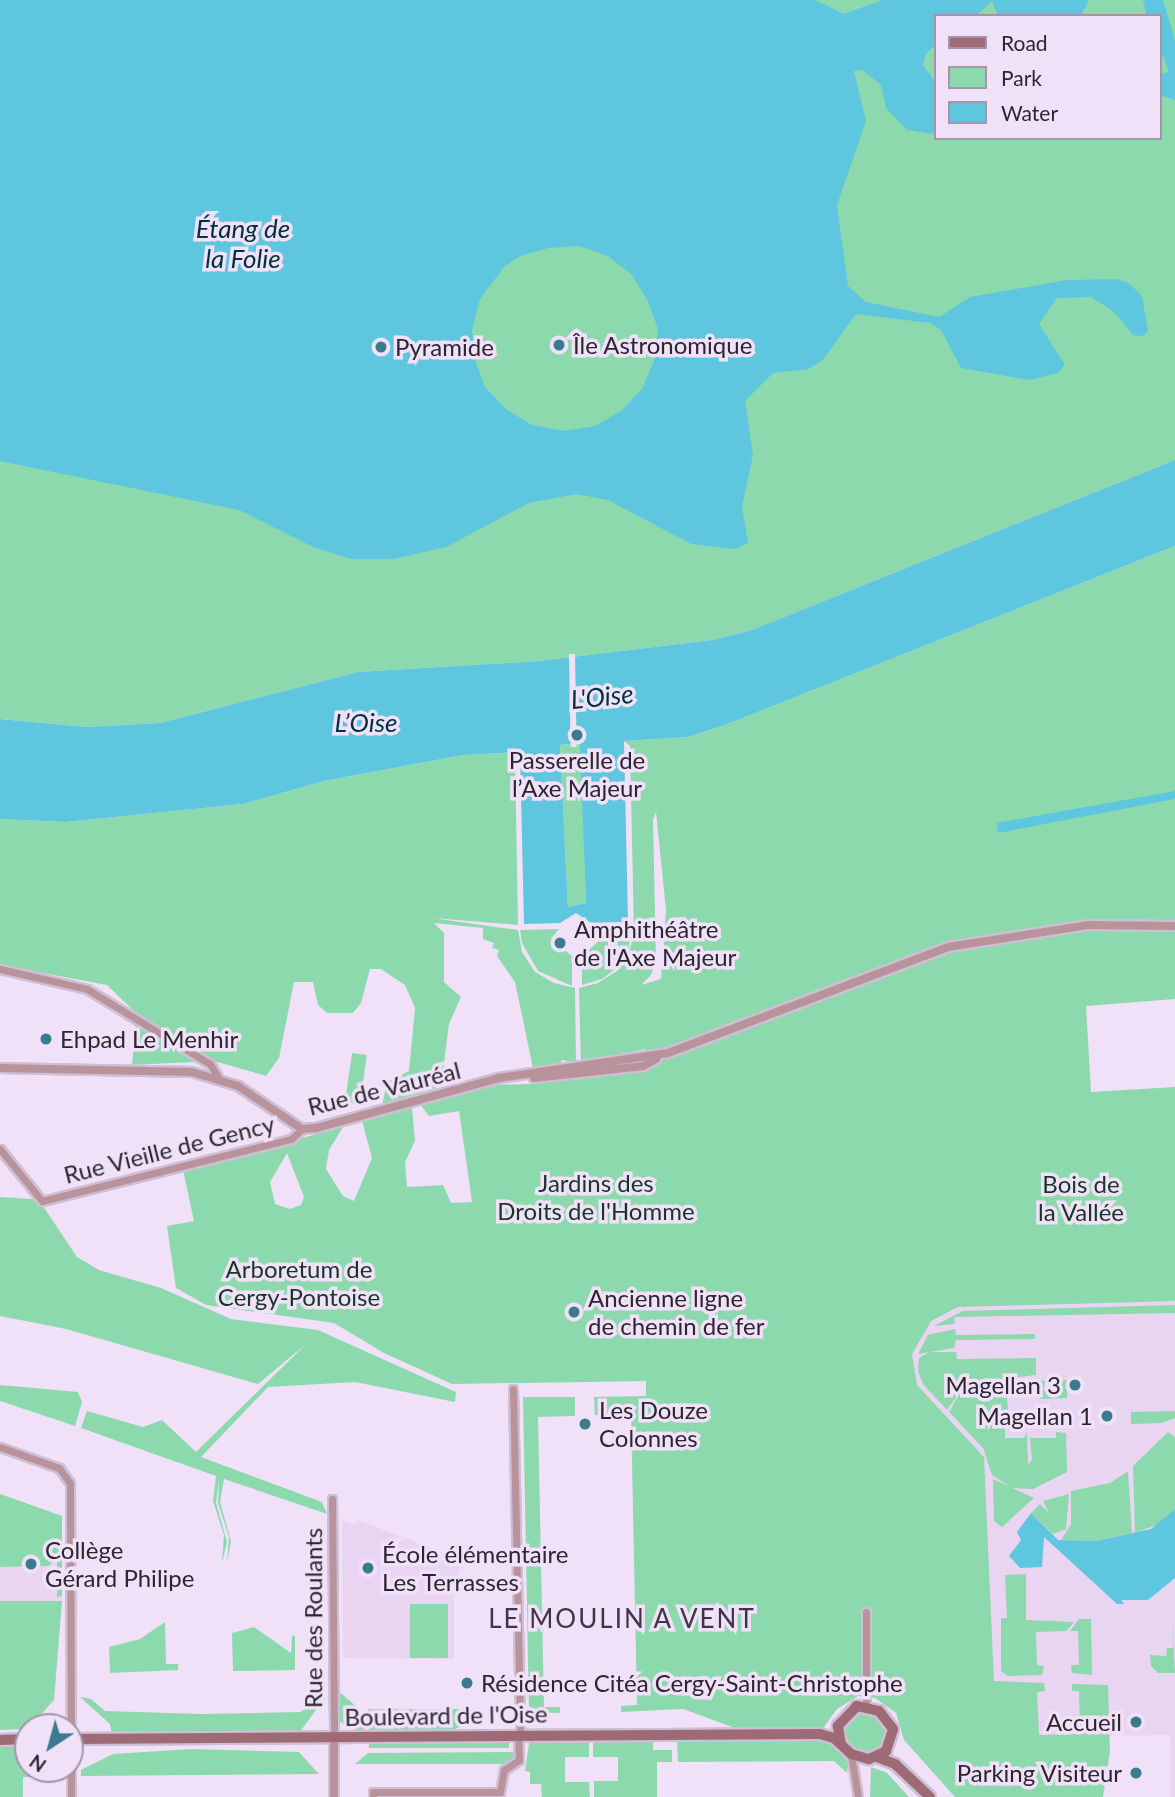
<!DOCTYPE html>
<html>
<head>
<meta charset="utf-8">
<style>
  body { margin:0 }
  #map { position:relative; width:1175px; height:1797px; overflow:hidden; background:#f1e1f8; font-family:Lato,sans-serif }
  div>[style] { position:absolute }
  .built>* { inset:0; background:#e9d4f2 }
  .green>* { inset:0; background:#8dd9ae; transform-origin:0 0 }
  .round { border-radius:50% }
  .water>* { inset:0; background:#5ec6de }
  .pier>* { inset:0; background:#f1e1f8; transform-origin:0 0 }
  .roads { filter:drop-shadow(2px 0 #cebfd4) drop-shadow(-2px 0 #cebfd4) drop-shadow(0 2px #cebfd4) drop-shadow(0 -2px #cebfd4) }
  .minor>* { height:7px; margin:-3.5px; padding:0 3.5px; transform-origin:3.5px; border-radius:3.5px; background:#b8939b }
  .tertiary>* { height:8px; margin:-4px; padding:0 4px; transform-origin:4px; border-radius:4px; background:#b8939b }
  .secondary>* { height:10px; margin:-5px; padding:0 5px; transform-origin:5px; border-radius:5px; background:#9e6a76 }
  .dots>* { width:19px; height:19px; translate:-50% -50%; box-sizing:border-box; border:4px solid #f1e1f8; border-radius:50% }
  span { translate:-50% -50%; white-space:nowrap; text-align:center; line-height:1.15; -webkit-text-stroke:7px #f1e1f8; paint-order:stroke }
  .poi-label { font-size:24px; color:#2c262f }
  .left { translate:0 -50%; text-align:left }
  .right { translate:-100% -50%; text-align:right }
  .street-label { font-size:24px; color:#2c262f }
  .park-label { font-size:24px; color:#153826 }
  .water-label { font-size:26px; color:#00323b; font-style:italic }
  .neighbourhood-label { font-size:26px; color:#413446; letter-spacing:2px }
  .legend { position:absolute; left:934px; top:14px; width:228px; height:126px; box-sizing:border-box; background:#f1e1f8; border:2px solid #a296a8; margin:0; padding:9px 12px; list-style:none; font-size:21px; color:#2c262f }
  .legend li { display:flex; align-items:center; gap:14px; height:35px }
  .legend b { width:35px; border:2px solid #a296a8 }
  .north { position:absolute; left:14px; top:1713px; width:70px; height:70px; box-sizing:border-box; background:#f1e1f8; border:2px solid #a296a8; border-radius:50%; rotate:216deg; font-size:19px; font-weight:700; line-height:28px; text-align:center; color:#2c262f }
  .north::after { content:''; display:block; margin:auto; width:24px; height:32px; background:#3a7b8e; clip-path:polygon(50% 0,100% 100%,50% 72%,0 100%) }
</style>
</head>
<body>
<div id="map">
  <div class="built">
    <i style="clip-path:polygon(1175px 1290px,1175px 1797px,1171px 1797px,1170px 1735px,1100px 1736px,974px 1797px,883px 1292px)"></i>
    <i style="clip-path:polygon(0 1494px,62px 1516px,62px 1601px,0 1601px)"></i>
    <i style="clip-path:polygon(358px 1520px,463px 1560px,454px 1587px,454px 1659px,343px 1658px,342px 1521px,354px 1525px)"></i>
  </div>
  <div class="green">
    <i style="clip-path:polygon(evenodd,0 0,1175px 0,1175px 460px,752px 630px,712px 640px,539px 661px,358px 672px,160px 723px,86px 727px,0 719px,0 0,935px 16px,1159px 16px,1159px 138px,935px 138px,935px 16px)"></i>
    <i style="clip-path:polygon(evenodd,1175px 546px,1175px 999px,1086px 1006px,1091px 1092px,1175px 1087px,1175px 1301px,958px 1307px,931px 1321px,912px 1354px,917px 1385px,984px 1457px,994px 1681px,1044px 1683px,1045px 1691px,1037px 1692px,1039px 1735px,1080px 1734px,1079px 1691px,1072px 1691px,1072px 1684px,1108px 1685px,1110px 1752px,1103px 1797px,955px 1797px,904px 1740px,896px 1713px,875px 1698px,858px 1696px,837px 1709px,824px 1727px,813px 1730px,735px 1728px,683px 1709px,621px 1712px,621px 1706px,637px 1705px,631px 1414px,595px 1415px,594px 1397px,646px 1396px,646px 1381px,452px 1384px,384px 1353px,334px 1323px,206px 1305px,176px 1288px,167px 1226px,194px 1221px,183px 1170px,343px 1127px,329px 1150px,326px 1169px,343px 1196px,354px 1201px,372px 1158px,362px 1121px,412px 1107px,415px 1141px,405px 1162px,407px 1187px,443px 1185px,451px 1203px,472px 1202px,459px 1111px,429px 1116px,420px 1104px,490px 1085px,534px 1084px,649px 1068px,645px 1049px,581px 1063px,579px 988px,598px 983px,617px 971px,628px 955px,634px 934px,630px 746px,624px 741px,688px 737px,725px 725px,1175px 546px,656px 812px,666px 910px,661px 979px,641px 985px,651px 975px,656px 960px,653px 820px,656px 812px,1175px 546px,287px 1153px,304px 1197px,301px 1205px,290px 1209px,275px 1204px,270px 1182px,287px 1153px)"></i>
    <i style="clip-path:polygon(581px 743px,586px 903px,568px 907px,560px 745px)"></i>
    <i style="clip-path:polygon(521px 752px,515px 756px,518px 925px,432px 918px,518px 930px,522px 952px,535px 972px,554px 983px,575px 988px,576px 1063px,562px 1060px,559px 1065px,533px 1068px,515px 982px,497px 956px,499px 950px,492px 948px,494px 943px,483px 939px,483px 928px,434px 923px,444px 933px,444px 982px,461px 997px,449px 1024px,443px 1071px,433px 1093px,382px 1106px,387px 1082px,409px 1071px,415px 1008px,405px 985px,381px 969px,370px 969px,361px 1003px,353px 1013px,327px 1013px,318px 1005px,313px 982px,294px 982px,279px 1058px,266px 1076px,214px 1061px,132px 1065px,137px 1014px,107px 985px,0 965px,0 819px,65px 822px,243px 804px,324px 781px,463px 755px)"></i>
    <i style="clip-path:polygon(632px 928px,628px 951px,618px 967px,602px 979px,582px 985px,582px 956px,601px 939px,593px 929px)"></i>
    <i style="clip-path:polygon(559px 929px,551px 939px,572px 956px,572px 986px,538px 971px,522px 943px,520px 930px)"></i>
    <i style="left:352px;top:1053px;width:15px;height:50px;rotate:8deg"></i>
    <i style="clip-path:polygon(0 1197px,32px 1199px,43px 1206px,77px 1257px,99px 1270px,161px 1288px,231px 1319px,318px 1330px,456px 1392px,455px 1402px,355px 1382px,268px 1387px,201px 1457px,322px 1502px,327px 1514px,224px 1479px,220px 1502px,231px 1541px,227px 1564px,229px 1537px,218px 1503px,219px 1478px,216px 1503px,227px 1542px,222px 1563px,224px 1535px,213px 1501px,216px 1476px,81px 1428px,87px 1411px,143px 1427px,162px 1420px,196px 1452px,305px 1345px,258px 1384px,66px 1329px,0 1316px)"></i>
    <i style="clip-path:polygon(1175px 1305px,1175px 1313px,955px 1317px,954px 1324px,934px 1326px,963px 1311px)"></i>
    <i style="clip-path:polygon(955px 1329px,956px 1335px,1035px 1334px,1035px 1339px,956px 1340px,954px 1348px,918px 1354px,928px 1335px)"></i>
    <i style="clip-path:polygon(929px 1352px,956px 1352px,957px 1359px,1036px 1358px,1036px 1375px,966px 1383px,947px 1410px,923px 1384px,918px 1371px,919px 1358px)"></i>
    <i style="clip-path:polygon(1067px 1380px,1067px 1398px,1040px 1399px,1038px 1390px,1007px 1392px,1008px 1413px,1074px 1412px,1074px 1417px,1067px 1417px,1067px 1425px,1058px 1425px,1057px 1419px,1005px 1419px,1005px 1438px,1024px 1438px,1027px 1432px,1028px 1464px,1032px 1460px,1030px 1438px,1056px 1438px,1056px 1432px,1066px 1433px,1067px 1472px,1033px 1489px,1012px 1488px,992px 1475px,983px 1448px,949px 1412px,962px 1389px,972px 1383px)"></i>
    <i style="clip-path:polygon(0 1385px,78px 1392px,82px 1402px,75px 1426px,0 1401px)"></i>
    <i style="clip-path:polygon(523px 1397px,575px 1397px,575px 1416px,538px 1417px,544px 1707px,560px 1707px,560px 1713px,529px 1712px)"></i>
    <i style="clip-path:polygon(1175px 1411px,1175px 1418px,1161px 1423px,1131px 1424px,1131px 1412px)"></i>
    <i style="clip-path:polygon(1168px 1432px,1175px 1437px,1175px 1509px,1159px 1524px,1135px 1533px,1133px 1466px)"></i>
    <i style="clip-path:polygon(1128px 1471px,1132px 1533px,1096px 1541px,1061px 1540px,1071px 1524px,1071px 1491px,1110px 1483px)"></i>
    <i style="clip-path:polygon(993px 1479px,1034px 1498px,1002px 1527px,994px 1521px)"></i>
    <i style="clip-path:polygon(0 1494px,62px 1516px,62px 1596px,57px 1597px,57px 1559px,48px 1566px,0 1567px)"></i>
    <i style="clip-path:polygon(1069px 1494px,1066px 1529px,1053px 1534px,1031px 1513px,1040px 1504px,1049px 1513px,1043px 1501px)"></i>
    <i style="clip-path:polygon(1026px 1574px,1026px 1620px,1074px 1622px,1066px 1631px,1036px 1632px,1037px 1665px,1044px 1666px,1042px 1675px,1008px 1676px,1001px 1671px,1001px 1618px,1007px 1618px,1005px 1575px)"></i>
    <i style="clip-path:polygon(0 1601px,62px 1601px,54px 1700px,28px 1729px,0 1730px)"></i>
    <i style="left:410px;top:1604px;width:38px;height:54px"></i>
    <i style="clip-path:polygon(1172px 1618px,1175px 1673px,1158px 1673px,1151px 1666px,1150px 1655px,1166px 1656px,1167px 1648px,1173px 1648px)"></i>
    <i style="clip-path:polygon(1079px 1619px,1091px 1619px,1092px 1675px,1072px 1673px,1071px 1665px,1079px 1665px,1078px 1631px,1070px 1631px)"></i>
    <i style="clip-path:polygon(165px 1622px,166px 1664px,178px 1664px,178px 1670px,110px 1673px,109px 1647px,140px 1639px)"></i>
    <i style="clip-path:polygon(254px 1627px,291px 1653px,292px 1636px,295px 1636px,295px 1670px,233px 1671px,232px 1633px)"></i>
    <i style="clip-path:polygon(336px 1689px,365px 1714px,365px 1732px,347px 1728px,338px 1719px)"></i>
    <i style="clip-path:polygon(80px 1697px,91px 1699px,105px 1711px,202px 1714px,300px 1712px,325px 1698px,299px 1733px,112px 1735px,110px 1724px)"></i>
    <i style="clip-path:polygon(368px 1709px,470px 1709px,485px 1718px,446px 1732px,369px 1733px)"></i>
    <i class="round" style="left:844px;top:1712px;width:42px;height:42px"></i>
    <i style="clip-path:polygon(824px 1739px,833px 1742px,849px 1760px,847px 1773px,834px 1761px,678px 1762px,677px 1740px)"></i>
    <i style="left:369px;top:1741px;width:140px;height:7px"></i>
    <i style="clip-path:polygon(593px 1742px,653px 1742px,653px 1750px,672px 1750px,672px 1762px,657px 1762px,657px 1797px,594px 1797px,594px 1781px,618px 1781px,618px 1757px,593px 1757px)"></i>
    <i style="clip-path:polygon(529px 1743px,589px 1743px,589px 1757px,565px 1757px,565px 1782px,589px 1782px,590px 1797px,542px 1797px,541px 1784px,530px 1784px,530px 1772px,525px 1771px)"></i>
    <i style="clip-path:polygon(0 1744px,24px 1744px,28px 1769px,61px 1769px,62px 1776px,23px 1777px,23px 1797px,0 1797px)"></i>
    <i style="clip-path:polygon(191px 1749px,299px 1752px,319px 1774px,81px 1776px,81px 1770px,113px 1754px)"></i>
    <i style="clip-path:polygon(515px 1752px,514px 1758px,503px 1764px,355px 1764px,368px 1753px)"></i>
    <i style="clip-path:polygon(871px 1767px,887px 1773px,909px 1797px,870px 1797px)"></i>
  </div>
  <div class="water">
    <i style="clip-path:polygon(evenodd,0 0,815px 0,844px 14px,883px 0,1089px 0,1081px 16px,998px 16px,992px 1px,976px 16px,935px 16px,935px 45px,926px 54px,923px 65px,935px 81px,935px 134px,907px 130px,886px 108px,881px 85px,862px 70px,854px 71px,866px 121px,837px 205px,848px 286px,866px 302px,939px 317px,970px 297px,1067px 280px,1117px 279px,1130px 284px,1142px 296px,1148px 331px,1143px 336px,1133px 335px,1113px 311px,1091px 297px,1057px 298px,1039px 324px,1065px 365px,1058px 373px,1029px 380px,961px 368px,941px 330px,930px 323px,856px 314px,823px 360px,808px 369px,773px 373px,745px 401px,753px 455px,742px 507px,748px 543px,734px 549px,691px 544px,608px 500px,576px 494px,529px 503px,446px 547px,394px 559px,351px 559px,313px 547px,239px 510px,0 461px,0 0,579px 246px,608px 256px,632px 275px,648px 301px,658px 329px,654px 361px,642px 389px,621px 411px,595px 426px,564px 431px,532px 425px,507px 410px,485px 387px,475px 360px,472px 330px,480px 299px,504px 267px,520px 256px,548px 248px,579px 246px)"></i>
    <i style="clip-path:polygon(1143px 0,1163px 0,1175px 41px,1175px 100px,1159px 95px,1159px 74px,1169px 72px,1159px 46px,1159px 16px,1147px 16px)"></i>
    <i style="clip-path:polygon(evenodd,1175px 460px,1175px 546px,725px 725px,688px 737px,624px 741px,628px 922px,591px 923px,576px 913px,560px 923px,524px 924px,520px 752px,463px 755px,324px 781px,243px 804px,65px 822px,0 819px,0 719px,86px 727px,160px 723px,358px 672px,539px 661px,712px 640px,752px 630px,1175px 460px,580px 743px,586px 903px,568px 907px,560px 745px,580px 743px)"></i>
    <i style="clip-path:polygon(1175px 791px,1175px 799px,998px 833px,997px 823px)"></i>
    <i style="clip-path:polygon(1175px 1509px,1175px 1578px,1148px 1600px,1121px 1600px,1124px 1604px,1117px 1604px,1044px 1537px,1042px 1567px,1020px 1568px,1009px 1556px,1021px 1540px,1017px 1532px,1031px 1513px,1058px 1540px,1096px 1541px,1151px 1529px)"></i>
  </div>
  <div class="pier">
    <i style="left:575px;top:654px;width:93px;height:6px;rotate:89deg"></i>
  </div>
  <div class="roads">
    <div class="minor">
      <i style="left:0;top:969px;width:89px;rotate:12.9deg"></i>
      <i style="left:87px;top:989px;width:144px;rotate:31.4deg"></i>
      <i style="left:210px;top:1064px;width:15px;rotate:58deg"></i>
      <i style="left:0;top:1149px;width:67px;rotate:51.1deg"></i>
      <i style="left:42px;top:1201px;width:257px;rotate:-14deg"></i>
      <i style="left:291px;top:1139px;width:15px;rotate:-42deg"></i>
      <i style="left:513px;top:1389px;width:346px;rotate:88.8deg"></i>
      <i style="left:0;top:1447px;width:63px;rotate:19.6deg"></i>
      <i style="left:59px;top:1468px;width:19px;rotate:54deg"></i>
      <i style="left:70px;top:1483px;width:314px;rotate:89.8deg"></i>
      <i style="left:332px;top:1499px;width:239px;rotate:89.5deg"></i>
      <i style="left:866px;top:1612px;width:94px;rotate:90deg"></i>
      <i style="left:851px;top:1754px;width:44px;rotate:80.8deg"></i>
      <i style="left:373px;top:1797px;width:5px;rotate:-90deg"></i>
      <i style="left:373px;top:1792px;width:127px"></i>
      <i style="left:500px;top:1792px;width:22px;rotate:-80deg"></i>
      <i style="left:504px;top:1770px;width:18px;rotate:-34deg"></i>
      <i style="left:519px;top:1760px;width:25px;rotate:-92deg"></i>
    </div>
    <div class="tertiary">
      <i style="left:0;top:1068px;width:192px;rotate:1.2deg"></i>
      <i style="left:192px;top:1072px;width:48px;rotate:16.9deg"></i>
      <i style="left:238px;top:1086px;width:77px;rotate:33.9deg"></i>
      <i style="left:302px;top:1129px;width:14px;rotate:-4deg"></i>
      <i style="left:316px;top:1128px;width:190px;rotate:-15.3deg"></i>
      <i style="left:499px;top:1078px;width:171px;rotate:-8.4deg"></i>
      <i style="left:668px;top:1053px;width:299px;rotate:-20.7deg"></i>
      <i style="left:948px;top:947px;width:143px;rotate:-8.9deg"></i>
      <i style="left:1089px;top:925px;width:86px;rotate:0.7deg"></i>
      <i style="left:534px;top:1078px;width:110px;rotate:-6.3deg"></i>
      <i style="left:643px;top:1066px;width:15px;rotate:-28deg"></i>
      <i style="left:334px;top:1797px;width:59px;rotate:-90deg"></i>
    </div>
    <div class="secondary">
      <i style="left:70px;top:1739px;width:750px;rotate:-0.38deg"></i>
      <i style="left:820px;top:1734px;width:15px;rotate:16deg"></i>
      <i style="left:834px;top:1738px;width:23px;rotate:43deg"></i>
      <i style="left:851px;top:1754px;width:19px;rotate:16deg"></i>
      <i style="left:869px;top:1759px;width:19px;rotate:-25deg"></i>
      <i style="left:886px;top:1751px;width:23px;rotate:-72deg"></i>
      <i style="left:893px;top:1729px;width:23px;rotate:-128deg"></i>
      <i style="left:879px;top:1711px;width:23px;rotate:-167deg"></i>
      <i style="left:857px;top:1706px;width:28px;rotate:134deg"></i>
      <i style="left:838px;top:1726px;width:18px;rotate:81deg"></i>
      <i style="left:0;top:1740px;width:28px;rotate:-2deg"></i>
      <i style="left:877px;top:1757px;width:19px;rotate:21deg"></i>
      <i style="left:895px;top:1764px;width:48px;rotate:43.3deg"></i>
    </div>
  </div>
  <div class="dots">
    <i style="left:559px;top:345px;background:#3a7b8e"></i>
    <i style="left:381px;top:347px;background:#3a7b8e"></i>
    <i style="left:577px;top:735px;background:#3a7b8e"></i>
    <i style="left:560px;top:943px;background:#3a7b8e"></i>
    <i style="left:46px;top:1039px;background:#3a7b8e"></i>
    <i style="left:574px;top:1312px;background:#3a7b8e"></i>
    <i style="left:1075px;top:1385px;background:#3a7b8e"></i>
    <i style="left:1107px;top:1416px;background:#3a7b8e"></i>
    <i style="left:585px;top:1424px;background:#3a7b8e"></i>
    <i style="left:31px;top:1564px;background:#3a7b8e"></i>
    <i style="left:368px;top:1568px;background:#3a7b8e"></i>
    <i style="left:467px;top:1683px;background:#3a7b8e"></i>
    <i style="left:1136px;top:1722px;background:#3a7b8e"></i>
    <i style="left:1136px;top:1773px;background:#3a7b8e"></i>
  </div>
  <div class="poi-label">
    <span class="left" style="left:573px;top:345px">Île Astronomique</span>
    <span class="left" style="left:395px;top:347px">Pyramide</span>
    <span style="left:577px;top:774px">Passerelle de<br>l’Axe Majeur</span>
    <span class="left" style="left:574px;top:943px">Amphithéâtre<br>de l'Axe Majeur</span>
    <span class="left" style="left:60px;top:1039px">Ehpad Le Menhir</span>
    <span class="left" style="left:588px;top:1312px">Ancienne ligne<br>de chemin de fer</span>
    <span class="right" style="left:1061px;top:1385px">Magellan 3</span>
    <span class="left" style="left:599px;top:1424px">Les Douze<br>Colonnes</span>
    <span class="right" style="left:1093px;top:1416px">Magellan 1</span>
    <span class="left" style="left:45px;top:1564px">Collège<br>Gérard Philipe</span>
    <span class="left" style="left:382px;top:1568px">École élémentaire<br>Les Terrasses</span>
    <span class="left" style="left:481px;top:1683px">Résidence Citéa Cergy-Saint-Christophe</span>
    <span class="right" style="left:1122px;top:1722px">Accueil</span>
    <span class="right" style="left:1122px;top:1773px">Parking Visiteur</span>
  </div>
  <div class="street-label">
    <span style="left:384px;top:1088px;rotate:-14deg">Rue de Vauréal</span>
    <span style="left:169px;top:1149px;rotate:-14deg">Rue Vieille de Gency</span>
    <span style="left:313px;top:1618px;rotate:-90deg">Rue des Roulants</span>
    <span style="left:446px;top:1715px;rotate:-1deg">Boulevard de l'Oise</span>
  </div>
  <div class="park-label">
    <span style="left:596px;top:1197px">Jardins des<br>Droits de l'Homme</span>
    <span style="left:1081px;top:1198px">Bois de<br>la Vallée</span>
    <span style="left:299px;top:1283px">Arboretum de<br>Cergy‐Pontoise</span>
  </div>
  <div class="water-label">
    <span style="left:243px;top:244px">Étang de<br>la Folie</span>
    <span style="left:602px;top:697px;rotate:-6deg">L'Oise</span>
    <span style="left:366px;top:723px">L’Oise</span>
  </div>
  <div class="neighbourhood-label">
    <span style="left:622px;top:1619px">LE MOULIN A VENT</span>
  </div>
  <ul class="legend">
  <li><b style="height:9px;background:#9e6a76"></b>Road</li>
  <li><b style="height:19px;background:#8dd9ae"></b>Park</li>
  <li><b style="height:19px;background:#5ec6de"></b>Water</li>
  </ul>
  <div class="north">N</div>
</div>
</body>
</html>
